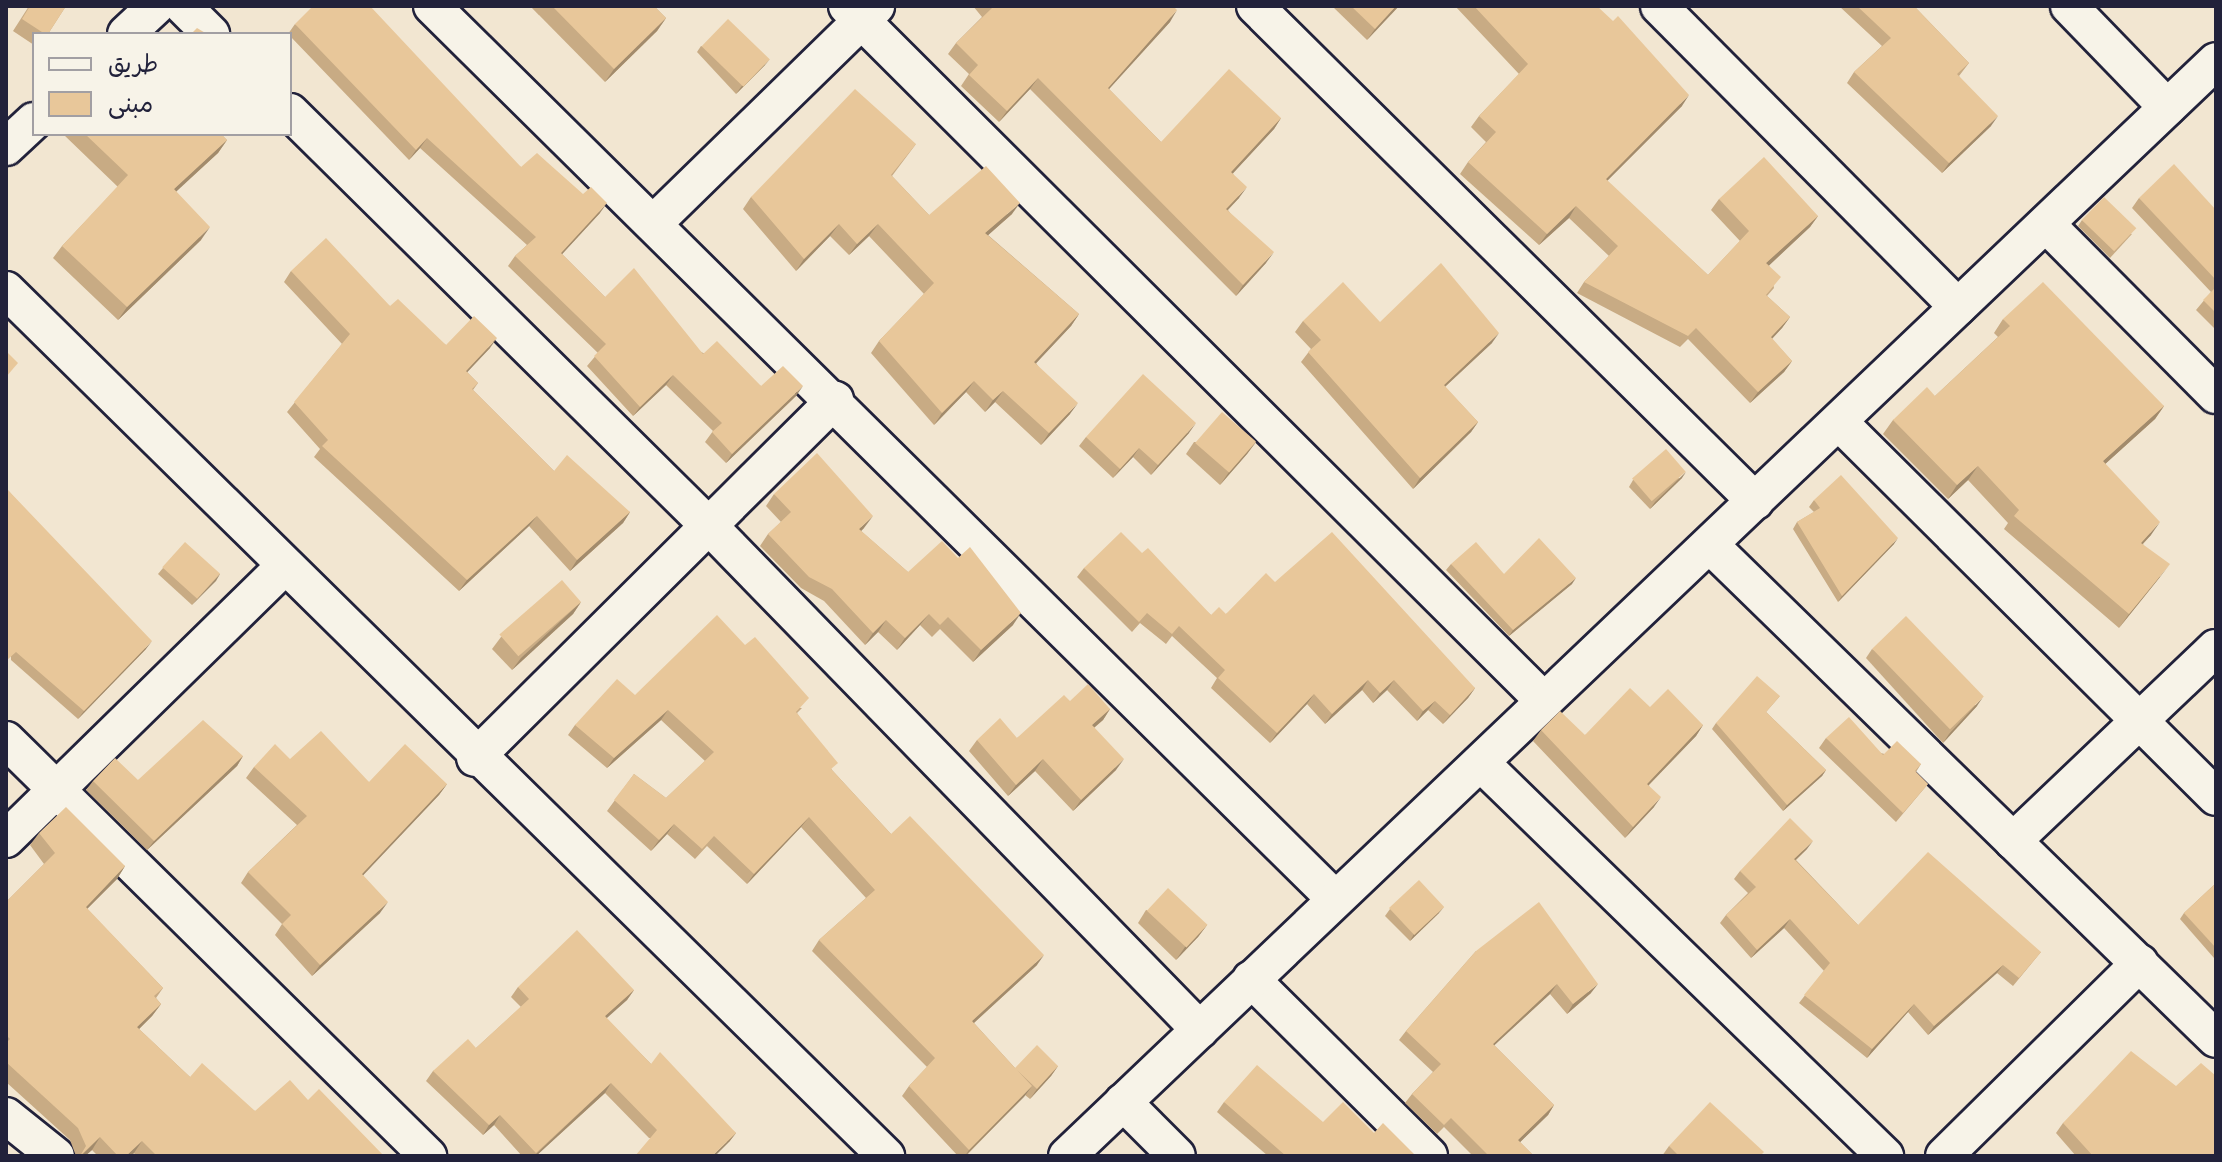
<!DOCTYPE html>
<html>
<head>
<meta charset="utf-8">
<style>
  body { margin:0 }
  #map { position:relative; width:2222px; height:1162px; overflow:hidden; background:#f2e6d1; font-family:Sriracha,"Playpen Sans Arabic",sans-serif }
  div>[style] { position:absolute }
  .roads { filter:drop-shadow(2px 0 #22223b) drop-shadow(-2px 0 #22223b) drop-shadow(0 2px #22223b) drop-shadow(0 -2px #22223b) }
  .street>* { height:36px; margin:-18px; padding:0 18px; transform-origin:18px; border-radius:18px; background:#f7f3e8 }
  .wall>* { inset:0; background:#c8ab84 }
  .shaded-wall>* { inset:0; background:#a28b6c }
  .building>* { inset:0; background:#e8c79a; transform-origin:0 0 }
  span { translate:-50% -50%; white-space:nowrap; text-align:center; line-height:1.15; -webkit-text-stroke:7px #f7f3e8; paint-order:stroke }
  .frame { position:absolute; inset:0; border:8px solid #22223b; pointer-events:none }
  .legend { position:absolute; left:32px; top:32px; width:260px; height:104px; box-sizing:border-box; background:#f7f3e8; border:2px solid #a29fa3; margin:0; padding:10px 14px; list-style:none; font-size:24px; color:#22223b }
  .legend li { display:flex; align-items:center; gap:16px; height:40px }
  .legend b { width:40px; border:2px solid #a29fa3 }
</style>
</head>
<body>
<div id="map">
  <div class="roads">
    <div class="street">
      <i style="left:183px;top:6px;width:40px;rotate:45deg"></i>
      <i style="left:432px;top:6px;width:1269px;rotate:44.68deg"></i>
      <i style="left:847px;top:6px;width:984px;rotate:44.92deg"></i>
      <i style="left:1255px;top:6px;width:704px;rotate:44.71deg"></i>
      <i style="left:1659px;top:6px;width:424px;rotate:45.2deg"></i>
      <i style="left:2069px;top:6px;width:141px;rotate:45.9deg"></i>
      <i style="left:126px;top:34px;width:41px;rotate:-43deg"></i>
      <i style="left:290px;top:112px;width:590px;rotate:44.66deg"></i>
      <i style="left:710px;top:527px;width:702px;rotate:45.75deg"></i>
      <i style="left:6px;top:147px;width:38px;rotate:-43deg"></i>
      <i style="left:655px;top:222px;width:309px;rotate:-44.3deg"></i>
      <i style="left:2046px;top:224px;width:241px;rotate:45.2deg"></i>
      <i style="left:6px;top:290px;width:1235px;rotate:44.54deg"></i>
      <i style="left:1840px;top:423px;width:530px;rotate:44.85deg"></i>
      <i style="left:1710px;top:545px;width:707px;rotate:44.31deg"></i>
      <i style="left:6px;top:740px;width:593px;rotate:44.59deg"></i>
      <i style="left:475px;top:758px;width:508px;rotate:-44.84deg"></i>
      <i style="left:1481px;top:763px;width:564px;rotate:44.21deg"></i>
      <i style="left:6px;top:839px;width:386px;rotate:-44.4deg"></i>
      <i style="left:2013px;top:841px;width:280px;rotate:-43.6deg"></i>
      <i style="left:1251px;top:979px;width:251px;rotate:44.8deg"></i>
      <i style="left:1123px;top:1102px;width:76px;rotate:45deg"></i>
      <i style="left:6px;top:1116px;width:64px;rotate:38.7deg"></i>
      <i style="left:1067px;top:1156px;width:1587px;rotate:-43.62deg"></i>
      <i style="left:1944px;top:1156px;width:275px;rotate:-44.6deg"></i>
    </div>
  </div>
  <div class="wall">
    <i style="clip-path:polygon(29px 6px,66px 6px,48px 34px,34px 34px,34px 45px,13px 31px)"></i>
    <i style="clip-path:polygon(530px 6px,654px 6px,666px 18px,657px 31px,605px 82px)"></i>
    <i style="clip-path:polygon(973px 6px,1173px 6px,1170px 22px,1109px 89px,1161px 142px,1281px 118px,1274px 129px,1233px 173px,1239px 198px,1228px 210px,1266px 263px,1236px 296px,1030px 89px,999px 122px,961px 86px,969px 74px,948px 54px,956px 43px,982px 17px)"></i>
    <i style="clip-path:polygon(1332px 6px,1399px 6px,1367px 40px)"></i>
    <i style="clip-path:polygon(1455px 6px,1597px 6px,1682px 106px,1607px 181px,1708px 275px,1740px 241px,1711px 210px,1719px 199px,1818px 216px,1810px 227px,1769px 265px,1774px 288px,1767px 296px,1790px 317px,1782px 328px,1772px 339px,1792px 361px,1784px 372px,1750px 403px,1688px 339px,1680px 347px,1577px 293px,1584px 282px,1609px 256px,1569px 218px,1539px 245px,1460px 174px,1468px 162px,1486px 142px,1471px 127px,1479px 116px,1519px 74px)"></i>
    <i style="clip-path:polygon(1839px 6px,1914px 6px,1969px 63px,1959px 76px,1991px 126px,1942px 173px,1847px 83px,1854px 72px,1882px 46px)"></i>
    <i style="clip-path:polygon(295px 24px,521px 167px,600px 213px,562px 254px,605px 297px,761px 386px,796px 396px,726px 463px,705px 442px,713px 431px,666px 385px,633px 416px,587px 366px,598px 353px,508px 266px,515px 256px,527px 245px,420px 148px,409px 160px,290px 36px,290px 34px,288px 34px)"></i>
    <i style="clip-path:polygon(701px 46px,765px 65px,736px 94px,697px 52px)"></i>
    <i style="clip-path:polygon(64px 134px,221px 134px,227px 140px,218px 153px,176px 191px,201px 240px,118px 320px,53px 258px,62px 246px,118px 187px,64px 135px)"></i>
    <i style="clip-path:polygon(916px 144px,892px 176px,929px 215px,1012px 214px,988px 235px,1079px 314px,1071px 326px,1036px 363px,1070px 414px,1041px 445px,995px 402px,985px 412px,966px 392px,934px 425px,871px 353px,879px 341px,924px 294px,869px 236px,849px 255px,830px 236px,796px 271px,743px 209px,751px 197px)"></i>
    <i style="clip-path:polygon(2139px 198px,2216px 210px,2216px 330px,2196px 310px,2211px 292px,2132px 208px)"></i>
    <i style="clip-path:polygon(2082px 220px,2132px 234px,2110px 258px,2078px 226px)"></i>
    <i style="clip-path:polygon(291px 271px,390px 306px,446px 345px,490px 348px,467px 372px,478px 383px,473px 390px,554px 471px,630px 512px,623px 523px,570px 571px,529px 526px,459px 591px,314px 457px,320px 449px,287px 412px,342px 344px,284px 282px)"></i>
    <i style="clip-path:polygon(2003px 319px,2164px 406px,2155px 419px,2105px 464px,2151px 535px,2143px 544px,2160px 577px,2119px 628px,2004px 529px,2008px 523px,1968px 480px,1948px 499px,1883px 434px,1893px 420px,1935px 396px,1998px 337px,1994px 333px)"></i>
    <i style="clip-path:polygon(1303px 321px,1380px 322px,1492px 343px,1445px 387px,1478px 422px,1471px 432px,1413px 489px,1301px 362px,1311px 349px,1295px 332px)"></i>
    <i style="clip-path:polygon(1189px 433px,1151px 475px,1133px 457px,1113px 478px,1079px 446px,1086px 437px)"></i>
    <i style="clip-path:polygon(1194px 442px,1256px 442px,1247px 454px,1220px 485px,1186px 454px)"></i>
    <i style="clip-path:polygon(1682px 478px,1650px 509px,1629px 487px,1633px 480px)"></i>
    <i style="clip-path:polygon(6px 488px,146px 649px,78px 719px,11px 660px)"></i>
    <i style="clip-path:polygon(774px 494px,864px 528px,861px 531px,908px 572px,1013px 625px,973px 662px,940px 629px,932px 637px,920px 625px,897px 650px,878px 632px,865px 645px,824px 601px,801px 588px,760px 546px,768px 534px,781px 522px,766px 506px)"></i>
    <i style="clip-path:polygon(1814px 500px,1894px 544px,1838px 602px,1793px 529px,1797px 522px,1814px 512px,1809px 507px)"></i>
    <i style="clip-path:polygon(1142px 553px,1211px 615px,1226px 614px,1275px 582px,1475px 688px,1468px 698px,1443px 724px,1428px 710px,1417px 721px,1387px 690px,1373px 703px,1362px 690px,1325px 724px,1307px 704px,1270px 743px,1211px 688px,1217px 678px,1172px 636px,1166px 644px,1140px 623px,1132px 632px,1077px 577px,1084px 568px)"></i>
    <i style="clip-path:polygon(1451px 564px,1504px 574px,1572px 584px,1509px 636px,1446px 570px)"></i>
    <i style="clip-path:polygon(163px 568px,220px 574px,192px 605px,158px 574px)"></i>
    <i style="clip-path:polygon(581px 602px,573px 614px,512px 670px,492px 649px,501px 637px)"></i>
    <i style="clip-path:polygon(1872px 649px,1977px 706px,1943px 743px,1866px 658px)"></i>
    <i style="clip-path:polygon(635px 695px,802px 708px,797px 713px,832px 770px,891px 834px,1037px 965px,974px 1023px,1015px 1068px,1058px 1066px,1051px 1076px,1030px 1099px,1025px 1095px,966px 1156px,958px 1156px,902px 1096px,909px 1086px,927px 1067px,812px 951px,819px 940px,866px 898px,801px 827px,747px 884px,707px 846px,695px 859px,667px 834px,651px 851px,607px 811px,634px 774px,666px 798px,705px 761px,661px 720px,607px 768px,568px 735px,575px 725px)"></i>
    <i style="clip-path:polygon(1780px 696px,1766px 712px,1826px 770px,1822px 776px,1783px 811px,1712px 729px,1716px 723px)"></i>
    <i style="clip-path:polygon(1070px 701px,1110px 709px,1103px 720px,1094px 728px,1116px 770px,1073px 811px,1035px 771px,1008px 796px,969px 751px,977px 740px,1017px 738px)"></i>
    <i style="clip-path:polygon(1650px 707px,1703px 725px,1696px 736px,1649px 785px,1654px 807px,1625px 838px,1533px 741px,1541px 730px,1585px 735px)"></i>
    <i style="clip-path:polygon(1826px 738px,1921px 764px,1916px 772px,1928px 784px,1896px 822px,1819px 748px)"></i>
    <i style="clip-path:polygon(243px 756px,237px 766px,147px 850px,86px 790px,93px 781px,138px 780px)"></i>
    <i style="clip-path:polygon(290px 759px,369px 782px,447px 784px,439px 795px,363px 875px,380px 913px,312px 976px,275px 935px,282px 924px,241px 883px,248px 872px,297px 825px,246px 778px,254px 767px)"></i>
    <i style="clip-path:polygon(39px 833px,125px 866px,117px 879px,87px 909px,163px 988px,156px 998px,161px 1004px,152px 1016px,139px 1029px,190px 1077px,255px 1111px,308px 1100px,384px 1156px,136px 1156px,134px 1153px,131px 1156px,98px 1156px,92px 1150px,85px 1156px,76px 1156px,70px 1140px,6px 1082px,6px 902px,44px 864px,30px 845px)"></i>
    <i style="clip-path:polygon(1807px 849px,1796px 860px,1858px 925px,2041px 952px,2013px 986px,1997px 973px,1928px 1035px,1908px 1012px,1867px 1058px,1799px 1003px,1824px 971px,1784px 928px,1751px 958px,1720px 923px,1726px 915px,1748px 893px,1734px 879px,1740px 871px)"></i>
    <i style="clip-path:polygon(2216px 883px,2216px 956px,2214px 958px,2180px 919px,2184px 913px)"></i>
    <i style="clip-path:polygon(1390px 909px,1439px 913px,1410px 941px,1385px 916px)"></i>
    <i style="clip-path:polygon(1146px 910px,1207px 925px,1198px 937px,1176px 960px,1138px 923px)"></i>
    <i style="clip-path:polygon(1476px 951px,1591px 993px,1567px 1014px,1550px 994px,1494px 1045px,1554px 1105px,1548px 1115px,1520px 1142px,1534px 1156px,1473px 1156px,1444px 1127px,1437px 1134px,1405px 1103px,1412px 1094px,1433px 1072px,1399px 1040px,1406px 1031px)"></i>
    <i style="clip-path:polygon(518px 987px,634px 990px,627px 1000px,606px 1018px,651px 1064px,736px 1133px,729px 1142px,649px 1138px,605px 1093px,536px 1156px,522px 1156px,494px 1125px,483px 1135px,426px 1081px,433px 1071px,476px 1048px,521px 1007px,511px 997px)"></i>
    <i style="clip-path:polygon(2176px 1086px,2216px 1156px,2076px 1156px,2056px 1133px,2063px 1123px)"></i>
    <i style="clip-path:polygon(1224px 1102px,1374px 1133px,1414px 1156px,1268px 1156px,1217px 1112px)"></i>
    <i style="clip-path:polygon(1669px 1146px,1761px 1156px,1662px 1156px)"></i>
  </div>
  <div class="shaded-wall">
    <i style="clip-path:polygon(1396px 6px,1399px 6px,1367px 40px,1375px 29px)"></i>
    <i style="clip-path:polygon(1177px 10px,1170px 22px,1100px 99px,1108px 88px)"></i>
    <i style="clip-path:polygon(666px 18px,657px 31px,605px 82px,614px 69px)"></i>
    <i style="clip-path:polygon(770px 59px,765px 65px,736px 94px,741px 87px)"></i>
    <i style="clip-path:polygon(1038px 78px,1030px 89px,999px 122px,1007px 111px)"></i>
    <i style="clip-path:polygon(1689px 95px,1682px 106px,1598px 190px,1606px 179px)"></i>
    <i style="clip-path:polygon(1998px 116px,1991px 126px,1942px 173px,1949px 163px)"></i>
    <i style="clip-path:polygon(1281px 118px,1274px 129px,1224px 183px,1231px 172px)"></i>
    <i style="clip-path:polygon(427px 138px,420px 148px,409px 160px,416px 150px)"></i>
    <i style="clip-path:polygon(227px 140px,218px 153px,165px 202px,174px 189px)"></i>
    <i style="clip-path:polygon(1247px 187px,1239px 198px,1218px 220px,1226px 209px)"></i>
    <i style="clip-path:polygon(607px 203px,600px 213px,554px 263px,561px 253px)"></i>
    <i style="clip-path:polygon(1020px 203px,1012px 214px,977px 245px,985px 233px)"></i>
    <i style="clip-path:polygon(1576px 206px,1569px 218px,1539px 245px,1547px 234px)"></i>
    <i style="clip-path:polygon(1818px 216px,1810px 227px,1759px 275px,1766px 263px)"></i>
    <i style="clip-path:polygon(839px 224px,830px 236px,796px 271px,804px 259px)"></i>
    <i style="clip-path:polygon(878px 224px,869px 236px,849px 255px,857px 244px)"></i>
    <i style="clip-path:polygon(210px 227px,201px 240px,118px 320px,127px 307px)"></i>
    <i style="clip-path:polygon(1274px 252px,1266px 263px,1236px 296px,1243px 285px)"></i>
    <i style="clip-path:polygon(1079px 314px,1071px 326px,1026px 374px,1034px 362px)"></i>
    <i style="clip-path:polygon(1790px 317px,1782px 328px,1763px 348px,1771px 337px)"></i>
    <i style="clip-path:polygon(1499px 333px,1492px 343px,1436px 395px,1444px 385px)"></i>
    <i style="clip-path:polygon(497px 338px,490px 348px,458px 382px,466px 371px)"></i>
    <i style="clip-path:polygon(1792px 361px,1784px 372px,1750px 403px,1758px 392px)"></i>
    <i style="clip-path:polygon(673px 375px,666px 385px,633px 416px,640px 407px)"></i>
    <i style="clip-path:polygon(974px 381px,966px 392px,934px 425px,942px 413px)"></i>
    <i style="clip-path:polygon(803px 386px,796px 396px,726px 463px,732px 454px)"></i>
    <i style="clip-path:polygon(1003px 391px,995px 402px,985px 412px,993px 400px)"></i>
    <i style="clip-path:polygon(1078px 403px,1070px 414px,1041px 445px,1049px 433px)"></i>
    <i style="clip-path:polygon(2164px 406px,2155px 419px,2093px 475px,2103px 461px)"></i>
    <i style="clip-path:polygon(1478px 422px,1471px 432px,1413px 489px,1420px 478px)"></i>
    <i style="clip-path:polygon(1196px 423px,1189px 433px,1151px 475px,1158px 465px)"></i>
    <i style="clip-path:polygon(1256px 442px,1247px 454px,1220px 485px,1229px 472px)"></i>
    <i style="clip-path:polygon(1139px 448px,1133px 457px,1113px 478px,1120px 469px)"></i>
    <i style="clip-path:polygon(1978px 466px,1968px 480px,1948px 499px,1957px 485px)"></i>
    <i style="clip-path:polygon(1686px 472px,1682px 478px,1650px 509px,1655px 502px)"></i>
    <i style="clip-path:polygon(630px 512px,623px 523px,570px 571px,577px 560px)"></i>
    <i style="clip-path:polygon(537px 516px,529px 526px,459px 591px,467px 580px)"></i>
    <i style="clip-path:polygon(873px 516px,864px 528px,851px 541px,859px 529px)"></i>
    <i style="clip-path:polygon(2160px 522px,2151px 535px,2131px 556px,2141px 543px)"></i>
    <i style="clip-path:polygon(1898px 538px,1894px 544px,1838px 602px,1842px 596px)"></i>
    <i style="clip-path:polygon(2170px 564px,2160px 577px,2119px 628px,2129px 614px)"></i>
    <i style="clip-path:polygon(220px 574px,216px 581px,192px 605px,197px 599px)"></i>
    <i style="clip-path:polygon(1576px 578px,1572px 584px,1509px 636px,1513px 630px)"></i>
    <i style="clip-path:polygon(581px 602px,573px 614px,512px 670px,521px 658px)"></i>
    <i style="clip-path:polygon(1021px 613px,1013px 625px,973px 662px,981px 650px)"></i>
    <i style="clip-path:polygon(929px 614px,920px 625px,897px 650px,905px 638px)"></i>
    <i style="clip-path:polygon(886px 620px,878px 632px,865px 645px,873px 633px)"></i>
    <i style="clip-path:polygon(152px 641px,146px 649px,78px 719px,84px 711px)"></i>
    <i style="clip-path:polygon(1368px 680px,1362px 690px,1325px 724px,1332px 714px)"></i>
    <i style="clip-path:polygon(1394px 680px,1387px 690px,1373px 703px,1380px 693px)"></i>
    <i style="clip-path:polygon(1475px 688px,1468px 698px,1443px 724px,1450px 715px)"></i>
    <i style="clip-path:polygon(1314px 694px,1307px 704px,1270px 743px,1277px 733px)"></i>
    <i style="clip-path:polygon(1983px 697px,1977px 706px,1943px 743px,1949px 734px)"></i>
    <i style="clip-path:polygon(1435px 701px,1428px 710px,1417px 721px,1423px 711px)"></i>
    <i style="clip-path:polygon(1110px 709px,1103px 720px,1084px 736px,1092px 725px)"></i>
    <i style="clip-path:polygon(668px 710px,661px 720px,607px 768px,614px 758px)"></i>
    <i style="clip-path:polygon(1703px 725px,1696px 736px,1640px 794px,1647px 784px)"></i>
    <i style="clip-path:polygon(243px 756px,237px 766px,147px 850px,154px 841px)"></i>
    <i style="clip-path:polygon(1043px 759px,1035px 771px,1008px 796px,1016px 785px)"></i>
    <i style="clip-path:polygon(1124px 759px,1116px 770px,1073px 811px,1081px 800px)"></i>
    <i style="clip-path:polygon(1826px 770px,1822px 776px,1783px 811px,1787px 805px)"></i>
    <i style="clip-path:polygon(447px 784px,439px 795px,354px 885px,362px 874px)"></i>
    <i style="clip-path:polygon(1661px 797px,1654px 807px,1625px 838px,1633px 827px)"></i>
    <i style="clip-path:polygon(809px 817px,801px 827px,747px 884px,754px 874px)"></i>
    <i style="clip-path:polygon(674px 824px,667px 834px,651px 851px,659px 840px)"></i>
    <i style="clip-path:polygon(1813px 841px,1807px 849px,1788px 867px,1794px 859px)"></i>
    <i style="clip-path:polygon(125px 866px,117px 879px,77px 919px,86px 907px)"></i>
    <i style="clip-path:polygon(388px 902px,380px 913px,312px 976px,320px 965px)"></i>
    <i style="clip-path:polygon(1444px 907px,1439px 913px,1410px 941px,1414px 934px)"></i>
    <i style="clip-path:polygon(1790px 919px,1784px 928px,1751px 958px,1757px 950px)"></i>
    <i style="clip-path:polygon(1207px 925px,1198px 937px,1176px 960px,1185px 947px)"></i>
    <i style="clip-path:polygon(1044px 955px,1037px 965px,965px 1031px,972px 1021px)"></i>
    <i style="clip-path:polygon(2003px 965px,1997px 973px,1928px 1035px,1934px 1026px)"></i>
    <i style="clip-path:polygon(1557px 984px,1550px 994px,1486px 1053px,1493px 1044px)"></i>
    <i style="clip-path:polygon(1598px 984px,1591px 993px,1567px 1014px,1573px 1004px)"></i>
    <i style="clip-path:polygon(634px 990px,627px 1000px,598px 1026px,605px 1016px)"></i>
    <i style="clip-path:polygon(161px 1004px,152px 1016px,128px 1040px,137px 1027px)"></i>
    <i style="clip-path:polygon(1914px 1004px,1908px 1012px,1867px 1058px,1872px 1049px)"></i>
    <i style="clip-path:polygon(1058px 1066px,1051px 1076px,1030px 1099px,1037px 1089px)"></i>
    <i style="clip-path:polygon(611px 1083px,605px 1093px,536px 1156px,534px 1156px)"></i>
    <i style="clip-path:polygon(1032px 1086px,1024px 1097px,965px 1156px,969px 1150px)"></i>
    <i style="clip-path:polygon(1554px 1105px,1548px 1115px,1512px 1150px,1518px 1140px)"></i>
    <i style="clip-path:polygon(500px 1115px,494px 1125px,483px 1135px,489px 1125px)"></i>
    <i style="clip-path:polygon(736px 1133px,729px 1142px,715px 1156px,712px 1156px)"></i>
    <i style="clip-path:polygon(100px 1137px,92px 1150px,85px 1156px,81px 1156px)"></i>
    <i style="clip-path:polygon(142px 1141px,134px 1153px,131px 1156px,126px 1156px)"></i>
  </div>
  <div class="building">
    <i style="clip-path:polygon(30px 6px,66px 6px,48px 34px,45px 34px,22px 19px)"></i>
    <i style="clip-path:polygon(313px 6px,370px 6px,521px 167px,537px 153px,583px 194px,591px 187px,607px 203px,561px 253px,605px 297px,634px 268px,703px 354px,717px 341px,761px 386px,783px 366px,803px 386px,732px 454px,712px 432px,722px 423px,673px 375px,640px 407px,594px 356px,606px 344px,515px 256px,536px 237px,427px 138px,416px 150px,295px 24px)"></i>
    <i style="clip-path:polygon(552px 6px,654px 6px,666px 18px,614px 69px)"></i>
    <i style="clip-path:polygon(990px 6px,1173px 6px,1177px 10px,1108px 88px,1161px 142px,1229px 69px,1281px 118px,1231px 172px,1247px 187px,1226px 209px,1274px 252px,1243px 285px,1038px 78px,1007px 111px,969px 75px,978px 65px,956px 43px,992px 8px)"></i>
    <i style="clip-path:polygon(1351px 6px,1396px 6px,1375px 29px)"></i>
    <i style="clip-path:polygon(1474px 6px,1597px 6px,1613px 21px,1618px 16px,1689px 95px,1606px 179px,1708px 275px,1749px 231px,1719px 199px,1764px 157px,1818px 216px,1766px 263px,1781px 277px,1766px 295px,1790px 317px,1771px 337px,1792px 361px,1758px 392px,1696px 328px,1688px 336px,1584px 282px,1618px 246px,1576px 206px,1547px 234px,1468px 162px,1496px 132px,1479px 116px,1528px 64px)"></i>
    <i style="clip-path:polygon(1857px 6px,1914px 6px,1969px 63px,1957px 74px,1998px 116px,1949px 163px,1854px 72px,1891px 38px)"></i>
    <i style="left:728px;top:19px;width:58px;height:38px;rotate:44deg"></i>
    <i style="clip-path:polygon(197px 28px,207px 34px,191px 34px)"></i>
    <i style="clip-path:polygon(855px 89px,916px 144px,891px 175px,929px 215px,986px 166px,1020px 203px,985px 233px,1079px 314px,1034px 362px,1078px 403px,1049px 433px,1003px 391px,993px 400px,974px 381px,942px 413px,879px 341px,934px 283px,878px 224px,857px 244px,839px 224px,804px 259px,751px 197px)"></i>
    <i style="clip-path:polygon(85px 134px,221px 134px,227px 140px,174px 189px,210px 227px,127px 307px,62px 246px,128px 175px)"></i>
    <i style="clip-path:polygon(2174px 164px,2216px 210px,2216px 280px,2139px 198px)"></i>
    <i style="left:2104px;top:197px;width:45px;height:32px;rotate:44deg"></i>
    <i style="clip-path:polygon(326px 238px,390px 306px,398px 299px,446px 345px,474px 316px,497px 338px,466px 371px,478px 383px,472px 389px,554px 471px,567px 455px,630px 512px,577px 560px,537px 516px,467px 580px,322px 446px,328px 440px,294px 402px,350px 334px,291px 271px)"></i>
    <i style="clip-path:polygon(1441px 263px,1499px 333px,1444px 385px,1478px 422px,1420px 478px,1308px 352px,1321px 340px,1303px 321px,1343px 282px,1380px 322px)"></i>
    <i style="clip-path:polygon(2043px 282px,2164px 406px,2103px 461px,2160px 522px,2141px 543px,2170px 564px,2129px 614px,2014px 516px,2019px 510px,1978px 466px,1957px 485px,1893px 420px,1927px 387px,1935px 396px,2010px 326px,2003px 319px)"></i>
    <i style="clip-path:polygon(2216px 287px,2216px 313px,2203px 300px)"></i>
    <i style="clip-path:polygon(6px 351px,18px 363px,6px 377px)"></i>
    <i style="clip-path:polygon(1143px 374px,1196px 423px,1158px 465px,1139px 448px,1120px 469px,1086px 437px)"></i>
    <i style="left:1222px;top:412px;width:45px;height:41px;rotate:41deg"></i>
    <i style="left:1666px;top:449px;width:30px;height:45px;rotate:49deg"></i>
    <i style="clip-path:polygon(817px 453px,873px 516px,859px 529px,908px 572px,942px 541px,958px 558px,970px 547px,1021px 613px,981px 650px,948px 617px,940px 625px,929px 614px,905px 638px,886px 620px,873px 633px,832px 589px,809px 577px,768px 534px,791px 512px,774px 494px)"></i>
    <i style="clip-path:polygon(1841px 475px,1898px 538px,1842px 596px,1797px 522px,1820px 508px,1814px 500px)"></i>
    <i style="clip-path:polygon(6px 488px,152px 641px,84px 711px,16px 652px,6px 661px)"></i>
    <i style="clip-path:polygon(1121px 532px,1142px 553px,1148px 548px,1211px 615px,1219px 607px,1226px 614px,1266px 573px,1275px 582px,1332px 532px,1475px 688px,1450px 715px,1435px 701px,1423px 711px,1394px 680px,1380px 693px,1368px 680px,1332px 714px,1314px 694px,1277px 733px,1218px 678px,1225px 670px,1179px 626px,1172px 634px,1147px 613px,1139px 622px,1084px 568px)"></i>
    <i style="clip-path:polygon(1539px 538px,1576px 578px,1513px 630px,1451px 564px,1476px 542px,1504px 574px)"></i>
    <i style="left:185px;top:542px;width:47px;height:34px;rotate:42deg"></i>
    <i style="left:562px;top:580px;width:29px;height:83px;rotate:49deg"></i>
    <i style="clip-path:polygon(717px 615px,745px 645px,755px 637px,809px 698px,796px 712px,838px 763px,831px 769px,891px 834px,910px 816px,1044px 955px,972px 1021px,1015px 1068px,1037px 1045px,1058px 1066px,1037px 1089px,1017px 1070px,1032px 1086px,969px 1150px,909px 1086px,935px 1058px,819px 940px,875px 890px,809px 817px,754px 874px,714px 836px,702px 849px,674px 824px,659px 840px,614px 800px,634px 774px,666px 798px,714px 752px,668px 710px,614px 758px,575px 725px,617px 679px,635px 695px)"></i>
    <i style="left:1906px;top:616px;width:112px;height:47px;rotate:46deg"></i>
    <i style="clip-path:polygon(1757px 676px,1780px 696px,1766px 712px,1826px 770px,1787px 805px,1716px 723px)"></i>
    <i style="clip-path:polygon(1088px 684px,1110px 709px,1092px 725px,1124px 759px,1081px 800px,1043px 759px,1016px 785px,977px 740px,1000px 718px,1017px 738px,1064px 695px,1070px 701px)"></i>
    <i style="clip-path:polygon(1630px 688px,1650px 707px,1668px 689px,1703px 725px,1647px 784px,1661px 797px,1633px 827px,1541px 730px,1560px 711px,1585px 735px)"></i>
    <i style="clip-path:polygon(1849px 717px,1883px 755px,1897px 741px,1921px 764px,1915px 771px,1928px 784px,1903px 813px,1826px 738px)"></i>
    <i style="clip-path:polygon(203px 720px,243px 756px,154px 841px,93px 781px,115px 758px,138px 780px)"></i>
    <i style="clip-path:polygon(321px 731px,369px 782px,405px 744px,447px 784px,362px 874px,388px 902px,320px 965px,282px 924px,291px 915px,248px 872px,307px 816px,254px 767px,275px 744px,290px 759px)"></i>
    <i style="clip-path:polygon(66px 807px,125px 866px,86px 907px,163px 988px,154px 996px,161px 1004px,137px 1027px,190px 1077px,202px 1063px,255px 1111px,290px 1080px,308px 1100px,319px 1089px,384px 1156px,157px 1156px,142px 1141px,126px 1156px,118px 1156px,100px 1137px,80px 1156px,86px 1146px,78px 1128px,6px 1062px,6px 1043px,10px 1039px,6px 1035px,6px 902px,55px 853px,39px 833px)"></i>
    <i style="clip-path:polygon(1790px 818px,1813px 841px,1794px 859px,1858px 925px,1928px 852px,2041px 952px,2019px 978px,2003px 965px,1934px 1026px,1914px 1004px,1872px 1049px,1804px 995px,1830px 963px,1790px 919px,1757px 950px,1726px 915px,1756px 887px,1740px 871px)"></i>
    <i style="left:1419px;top:880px;width:37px;height:41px;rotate:47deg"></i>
    <i style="clip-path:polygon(2216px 883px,2216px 948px,2184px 913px)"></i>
    <i style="left:1168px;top:888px;width:54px;height:31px;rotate:43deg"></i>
    <i style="clip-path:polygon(1539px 902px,1598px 984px,1573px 1004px,1557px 984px,1493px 1044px,1554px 1105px,1518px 1140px,1534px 1156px,1489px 1156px,1451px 1118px,1444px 1125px,1412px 1094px,1441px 1064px,1406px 1031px,1476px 951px)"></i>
    <i style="clip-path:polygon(577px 930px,634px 990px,605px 1016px,651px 1064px,660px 1052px,736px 1133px,712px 1156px,635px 1156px,657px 1130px,611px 1083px,536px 1153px,500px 1115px,489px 1125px,433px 1071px,468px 1039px,476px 1048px,529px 999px,518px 987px)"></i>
    <i style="clip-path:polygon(2131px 1051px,2176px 1086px,2201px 1063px,2216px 1076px,2216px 1156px,2093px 1156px,2063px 1123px)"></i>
    <i style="clip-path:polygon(1257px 1065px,1323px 1122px,1343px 1102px,1374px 1133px,1383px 1123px,1415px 1155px,1414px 1156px,1286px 1156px,1224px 1102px)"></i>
    <i style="clip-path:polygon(1710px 1102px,1764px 1152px,1760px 1156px,1679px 1156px,1669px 1146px)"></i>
  </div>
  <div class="frame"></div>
  <ul class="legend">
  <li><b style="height:10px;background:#f7f3e8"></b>طريق</li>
  <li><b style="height:22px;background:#e8c79a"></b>مبنى</li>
  </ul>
</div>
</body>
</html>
